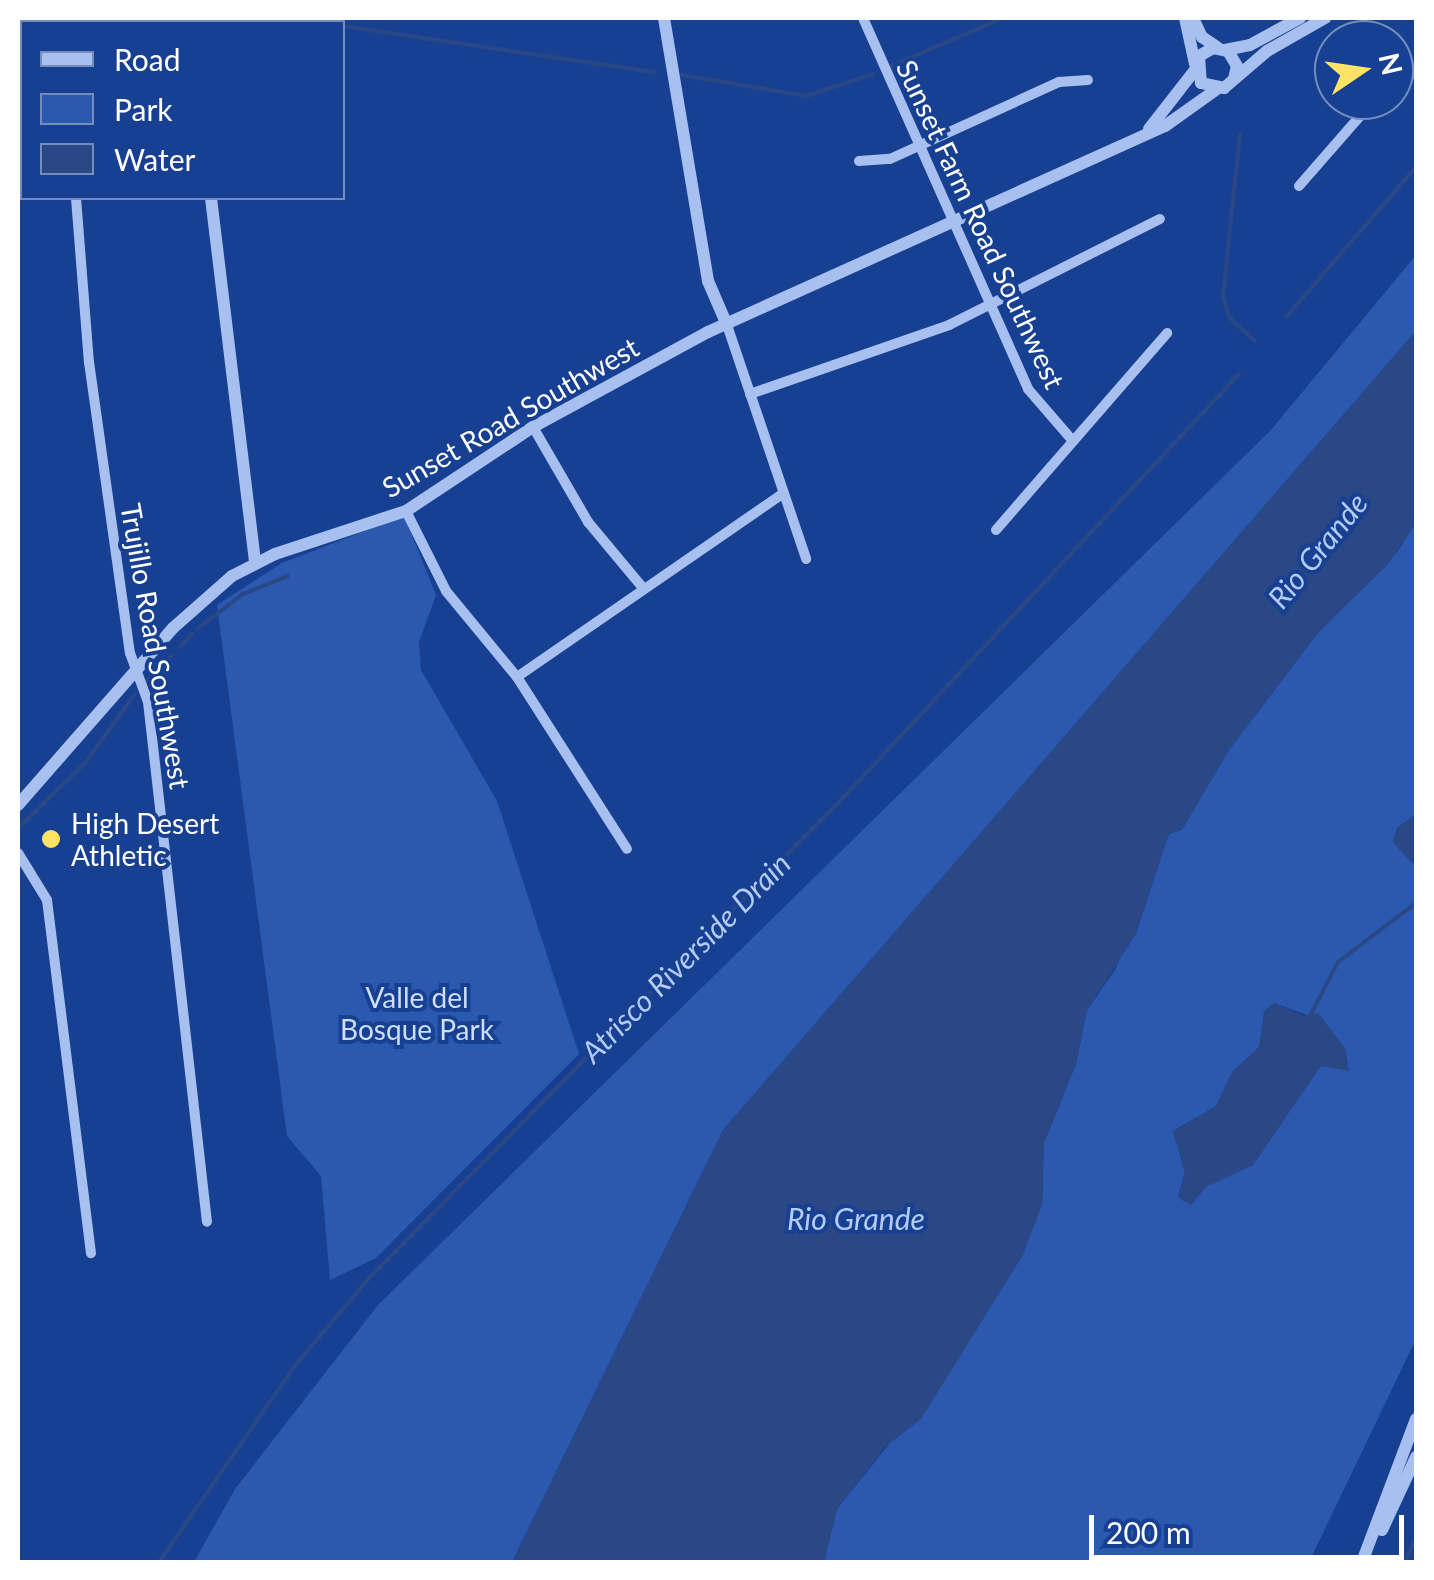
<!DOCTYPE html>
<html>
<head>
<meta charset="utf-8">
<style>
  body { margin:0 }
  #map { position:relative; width:1434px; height:1580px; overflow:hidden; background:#184092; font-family:Lato,sans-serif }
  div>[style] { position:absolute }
  .green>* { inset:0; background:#2b59b0 }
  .water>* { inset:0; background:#2a4885 }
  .stream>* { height:4px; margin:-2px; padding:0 2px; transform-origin:2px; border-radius:2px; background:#2a4885 }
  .minor>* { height:10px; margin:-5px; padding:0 5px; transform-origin:5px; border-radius:5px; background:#a8c0f0 }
  .tertiary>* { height:12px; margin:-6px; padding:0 6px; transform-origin:6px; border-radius:6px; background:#a8c0f0 }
  .dots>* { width:28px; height:28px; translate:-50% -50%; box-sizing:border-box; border:5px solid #184092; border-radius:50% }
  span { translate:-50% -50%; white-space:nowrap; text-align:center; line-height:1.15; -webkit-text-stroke:8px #184092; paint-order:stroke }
  .street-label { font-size:28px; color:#fff }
  .poi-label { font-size:28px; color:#fff }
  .left { translate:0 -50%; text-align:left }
  .park-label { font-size:28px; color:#cedefb }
  .water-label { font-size:30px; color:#b4cbf6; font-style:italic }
  .frame { position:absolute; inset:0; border:20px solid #fff; pointer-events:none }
  .legend { position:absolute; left:20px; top:20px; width:325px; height:180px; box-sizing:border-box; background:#184092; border:2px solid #748cbe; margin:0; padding:12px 18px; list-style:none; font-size:30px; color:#fff }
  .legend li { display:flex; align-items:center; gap:20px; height:50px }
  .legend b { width:50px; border:2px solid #748cbe }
  .north { position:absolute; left:1314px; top:20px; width:100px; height:100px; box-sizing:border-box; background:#184092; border:2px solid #748cbe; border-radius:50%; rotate:77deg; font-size:28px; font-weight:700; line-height:40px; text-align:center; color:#fff }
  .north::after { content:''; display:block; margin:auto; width:35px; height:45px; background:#ffe366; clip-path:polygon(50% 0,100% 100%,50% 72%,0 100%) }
  .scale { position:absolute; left:1089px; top:1515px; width:315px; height:45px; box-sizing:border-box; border:5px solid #fff; border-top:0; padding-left:12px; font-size:30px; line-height:35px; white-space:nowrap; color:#fff; -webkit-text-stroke:8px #184092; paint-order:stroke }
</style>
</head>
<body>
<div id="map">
  <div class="green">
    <i style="clip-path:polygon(1416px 255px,1416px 331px,723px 1130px,512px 1562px,194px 1562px,235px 1489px,378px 1305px,1271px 430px)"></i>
    <i style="clip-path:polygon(404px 516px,436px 595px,419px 642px,421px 670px,497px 801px,579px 1054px,376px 1258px,330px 1280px,321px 1176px,287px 1136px,217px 605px,282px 563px)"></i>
    <i style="clip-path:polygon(evenodd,1416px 522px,1416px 814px,1397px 828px,1393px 842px,1416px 867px,1416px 1339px,1309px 1562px,824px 1562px,837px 1509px,959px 1357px,1042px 1205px,1044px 1143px,1076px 1064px,1087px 1010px,1115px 970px,1169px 834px,1182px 829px,1229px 750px,1317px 634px,1398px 551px,1416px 522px,1274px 1003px,1310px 1016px,1321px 1065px,1253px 1165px,1178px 1197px,1185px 1172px,1173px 1131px,1216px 1106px,1232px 1072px,1259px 1047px,1274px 1003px)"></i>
  </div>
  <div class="water">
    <i style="clip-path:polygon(1416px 331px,1416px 522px,1389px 563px,1317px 634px,1229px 750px,1182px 830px,1169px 834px,1136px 934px,1087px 1010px,1076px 1064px,1044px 1143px,1042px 1205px,1023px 1255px,921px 1419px,885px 1447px,837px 1509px,824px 1562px,512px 1562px,723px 1130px)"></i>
    <i style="clip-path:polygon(1416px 814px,1416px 867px,1393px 842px,1397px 828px)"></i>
    <i style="clip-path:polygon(1274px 1003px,1304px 1016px,1318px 1013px,1345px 1048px,1349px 1071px,1321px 1066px,1253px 1165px,1206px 1187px,1191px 1205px,1178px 1198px,1185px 1172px,1173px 1131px,1216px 1106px,1232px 1072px,1259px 1047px,1264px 1011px)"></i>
  </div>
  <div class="stream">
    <i style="left:304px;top:18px;width:24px;rotate:9deg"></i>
    <i style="left:342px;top:26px;width:316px;rotate:8.4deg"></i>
    <i style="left:891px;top:66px;width:122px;rotate:-23.2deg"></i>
    <i style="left:682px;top:75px;width:126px;rotate:9.6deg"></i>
    <i style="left:806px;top:96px;width:71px;rotate:-18.2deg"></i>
    <i style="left:1240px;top:134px;width:162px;rotate:96deg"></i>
    <i style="left:1223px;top:295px;width:23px;rotate:75deg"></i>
    <i style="left:1229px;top:317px;width:35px;rotate:43deg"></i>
    <i style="left:1286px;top:317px;width:198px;rotate:-49.1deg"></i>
    <i style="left:197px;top:629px;width:58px;rotate:-37.3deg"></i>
    <i style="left:243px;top:594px;width:48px;rotate:-21.8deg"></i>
    <i style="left:180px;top:647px;width:18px;rotate:-47deg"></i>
    <i style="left:146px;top:682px;width:37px;rotate:-46deg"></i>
    <i style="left:18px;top:828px;width:93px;rotate:-44.1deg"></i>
    <i style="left:85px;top:763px;width:85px;rotate:-54.1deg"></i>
    <i style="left:1310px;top:1016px;width:61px;rotate:-62.6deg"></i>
    <i style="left:1338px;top:962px;width:98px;rotate:-37.1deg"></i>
    <i style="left:159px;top:1562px;width:242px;rotate:-55.3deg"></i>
    <i style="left:297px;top:1363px;width:116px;rotate:-49.6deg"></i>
    <i style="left:372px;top:1275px;width:663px;rotate:-45.37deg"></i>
    <i style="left:838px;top:803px;width:587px;rotate:-46.93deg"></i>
    <i style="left:1405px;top:1562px;width:26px;rotate:-65deg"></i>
  </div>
  <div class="minor">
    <i style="left:863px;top:18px;width:406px;rotate:66deg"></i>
    <i style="left:1028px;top:389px;width:69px;rotate:49.1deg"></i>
    <i style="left:1394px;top:82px;width:24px;rotate:-24deg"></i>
    <i style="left:859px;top:161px;width:31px;rotate:-4deg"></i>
    <i style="left:890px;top:159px;width:186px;rotate:-24.5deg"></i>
    <i style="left:1059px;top:82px;width:29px;rotate:-4deg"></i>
    <i style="left:1299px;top:186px;width:114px;rotate:-48.9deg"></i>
    <i style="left:76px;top:198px;width:165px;rotate:85.5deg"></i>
    <i style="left:89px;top:362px;width:294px;rotate:82deg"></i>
    <i style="left:130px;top:653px;width:52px;rotate:69.8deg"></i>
    <i style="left:148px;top:702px;width:523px;rotate:83.53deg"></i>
    <i style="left:727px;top:325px;width:247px;rotate:71.3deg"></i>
    <i style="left:750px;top:394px;width:211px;rotate:-19.1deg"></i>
    <i style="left:949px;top:325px;width:236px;rotate:-26.7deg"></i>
    <i style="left:533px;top:427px;width:110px;rotate:59.9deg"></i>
    <i style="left:588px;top:522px;width:86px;rotate:50.2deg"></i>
    <i style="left:406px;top:511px;width:89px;rotate:63.4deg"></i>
    <i style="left:446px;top:591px;width:112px;rotate:50.5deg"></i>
    <i style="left:517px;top:677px;width:204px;rotate:57.4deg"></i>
    <i style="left:996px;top:530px;width:261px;rotate:-49deg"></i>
    <i style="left:517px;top:677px;width:322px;rotate:-34.6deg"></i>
    <i style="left:18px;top:853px;width:55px;rotate:58.3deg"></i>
    <i style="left:47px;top:900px;width:356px;rotate:82.9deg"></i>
  </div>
  <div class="tertiary">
    <i style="left:189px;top:18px;width:4px;rotate:76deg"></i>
    <i style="left:664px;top:18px;width:267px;rotate:80.5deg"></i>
    <i style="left:708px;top:281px;width:48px;rotate:66.6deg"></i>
    <i style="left:1185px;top:18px;width:47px;rotate:77.7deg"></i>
    <i style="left:1193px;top:18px;width:21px;rotate:65deg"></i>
    <i style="left:1202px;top:37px;width:18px;rotate:34deg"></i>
    <i style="left:1225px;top:50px;width:25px;rotate:-11deg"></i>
    <i style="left:1250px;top:45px;width:57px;rotate:-28.4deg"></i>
    <i style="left:1234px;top:79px;width:13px;rotate:-77deg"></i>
    <i style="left:1237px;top:66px;width:17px;rotate:-121deg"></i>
    <i style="left:1228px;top:51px;width:15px;rotate:-169deg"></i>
    <i style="left:1213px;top:48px;width:16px;rotate:150deg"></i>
    <i style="left:1199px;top:56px;width:27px;rotate:86deg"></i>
    <i style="left:1201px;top:83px;width:24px;rotate:12deg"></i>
    <i style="left:1224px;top:88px;width:57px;rotate:-40.7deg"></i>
    <i style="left:1267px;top:51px;width:67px;rotate:-29.6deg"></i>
    <i style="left:1149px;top:129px;width:75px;rotate:-52.1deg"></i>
    <i style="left:211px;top:198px;width:368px;rotate:83.1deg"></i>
    <i style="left:18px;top:805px;width:235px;rotate:-48.8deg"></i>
    <i style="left:173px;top:628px;width:79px;rotate:-41.4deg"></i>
    <i style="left:232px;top:576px;width:48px;rotate:-27.1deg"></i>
    <i style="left:275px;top:554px;width:138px;rotate:-18.2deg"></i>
    <i style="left:406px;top:511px;width:152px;rotate:-33.5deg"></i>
    <i style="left:533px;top:427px;width:199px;rotate:-28.5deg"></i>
    <i style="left:708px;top:332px;width:501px;rotate:-24.26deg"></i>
    <i style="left:1165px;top:126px;width:64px;rotate:-35.4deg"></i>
    <i style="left:1382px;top:1530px;width:81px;rotate:-65deg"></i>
    <i style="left:1362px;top:1562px;width:153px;rotate:-69.3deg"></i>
  </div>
  <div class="dots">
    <i style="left:51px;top:839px;background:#ffe366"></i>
  </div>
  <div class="street-label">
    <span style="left:981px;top:224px;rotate:65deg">Sunset Farm Road Southwest</span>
    <span style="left:510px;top:417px;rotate:-30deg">Sunset Road Southwest</span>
    <span style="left:156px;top:646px;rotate:80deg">Trujillo Road Southwest</span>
  </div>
  <div class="poi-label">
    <span class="left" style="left:71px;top:839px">High Desert<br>Athletic</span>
  </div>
  <div class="park-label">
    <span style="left:417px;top:1013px">Valle del<br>Bosque Park</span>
  </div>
  <div class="water-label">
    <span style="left:1317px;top:550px;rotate:-51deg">Rio Grande</span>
    <span style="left:685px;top:957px;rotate:-45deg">Atrisco Riverside Drain</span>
    <span style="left:856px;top:1218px">Rio Grande</span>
  </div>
  <div class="frame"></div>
  <ul class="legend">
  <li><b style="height:12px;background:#a8c0f0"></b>Road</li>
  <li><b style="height:28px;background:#2b59b0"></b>Park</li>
  <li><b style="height:28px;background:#2a4885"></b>Water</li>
  </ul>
  <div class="north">N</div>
  <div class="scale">200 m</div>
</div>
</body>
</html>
